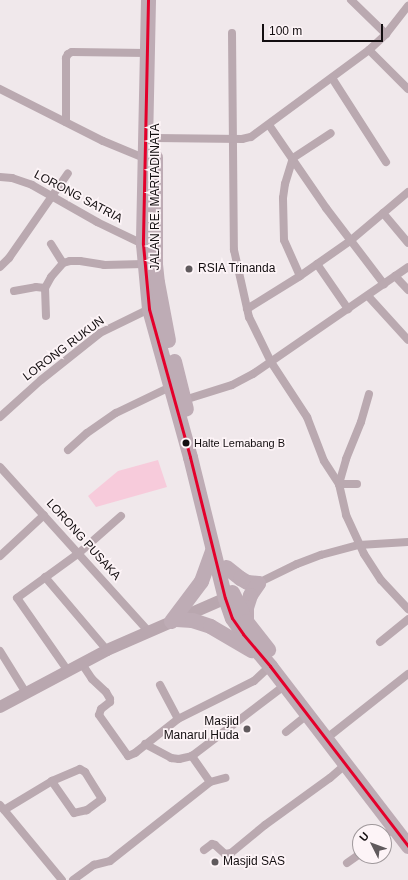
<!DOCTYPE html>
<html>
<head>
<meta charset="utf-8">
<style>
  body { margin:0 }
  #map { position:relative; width:408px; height:880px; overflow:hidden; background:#f0e8eb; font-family:Helvetica,sans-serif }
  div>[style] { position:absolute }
  .green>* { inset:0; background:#f7cbdb }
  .street>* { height:8px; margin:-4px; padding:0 4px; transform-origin:4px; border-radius:4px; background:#baa9b0 }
  .secondary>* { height:12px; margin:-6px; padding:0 6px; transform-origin:6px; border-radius:6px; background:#b9a7af }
  .highway>* { height:15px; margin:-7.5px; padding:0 7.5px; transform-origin:7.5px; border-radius:7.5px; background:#beacb5 }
  .bus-1>* { height:3px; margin:-1.5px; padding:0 1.5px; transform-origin:1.5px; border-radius:1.5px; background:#e4002b }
  .dots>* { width:11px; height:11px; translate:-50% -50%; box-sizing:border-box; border:2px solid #fdf4f7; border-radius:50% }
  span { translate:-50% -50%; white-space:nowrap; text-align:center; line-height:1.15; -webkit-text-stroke:3.5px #fdf4f7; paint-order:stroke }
  .bus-label { font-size:11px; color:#130e10 }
  .left { translate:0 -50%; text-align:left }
  .street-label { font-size:12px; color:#130e10 }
  .poi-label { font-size:12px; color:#130e10 }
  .right { translate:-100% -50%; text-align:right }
  .north { position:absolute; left:352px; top:824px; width:40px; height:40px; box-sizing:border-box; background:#fdf4f7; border:1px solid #9f989b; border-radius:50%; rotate:312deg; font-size:11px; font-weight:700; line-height:16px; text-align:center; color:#130e10 }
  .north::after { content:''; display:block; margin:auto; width:14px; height:18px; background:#605a5d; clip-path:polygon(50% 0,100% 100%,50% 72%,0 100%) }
  .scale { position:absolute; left:262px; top:24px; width:121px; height:18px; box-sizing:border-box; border:2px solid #130e10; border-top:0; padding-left:5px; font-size:12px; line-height:14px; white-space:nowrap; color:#130e10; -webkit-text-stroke:3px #fdf4f7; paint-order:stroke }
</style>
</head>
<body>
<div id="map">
  <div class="green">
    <i style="clip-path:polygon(158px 460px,167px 487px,96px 507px,88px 496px,118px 471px)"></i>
  </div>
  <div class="street">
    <i style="left:351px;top:0;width:49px;rotate:44.2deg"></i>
    <i style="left:232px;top:33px;width:217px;rotate:89.5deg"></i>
    <i style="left:234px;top:250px;width:69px;rotate:77.4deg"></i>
    <i style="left:249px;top:317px;width:50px;rotate:63.9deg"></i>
    <i style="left:271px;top:362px;width:66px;rotate:56.8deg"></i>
    <i style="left:307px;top:417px;width:47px;rotate:68.9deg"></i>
    <i style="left:324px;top:461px;width:27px;rotate:57deg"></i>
    <i style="left:339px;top:484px;width:32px;rotate:77deg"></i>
    <i style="left:346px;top:515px;width:43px;rotate:65.2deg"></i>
    <i style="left:364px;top:554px;width:31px;rotate:57deg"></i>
    <i style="left:381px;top:580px;width:40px;rotate:47deg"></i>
    <i style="left:369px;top:50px;width:55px;rotate:45deg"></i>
    <i style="left:332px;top:78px;width:100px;rotate:57.3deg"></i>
    <i style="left:0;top:89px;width:115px;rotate:26.8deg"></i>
    <i style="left:103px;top:141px;width:44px;rotate:22.5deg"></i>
    <i style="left:66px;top:122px;width:64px;rotate:-90deg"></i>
    <i style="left:66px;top:58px;width:4px;rotate:-63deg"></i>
    <i style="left:68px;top:54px;width:4px;rotate:-27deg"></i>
    <i style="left:72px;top:52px;width:75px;rotate:0.8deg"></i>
    <i style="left:269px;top:125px;width:101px;rotate:55.5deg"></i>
    <i style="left:326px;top:208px;width:96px;rotate:52.7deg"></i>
    <i style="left:155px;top:138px;width:87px;rotate:0.7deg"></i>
    <i style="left:242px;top:139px;width:9px;rotate:-13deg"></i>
    <i style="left:251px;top:137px;width:147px;rotate:-36.4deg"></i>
    <i style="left:369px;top:50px;width:23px;rotate:-43deg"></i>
    <i style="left:386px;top:34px;width:36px;rotate:-52deg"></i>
    <i style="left:0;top:177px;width:12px;rotate:5deg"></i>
    <i style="left:12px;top:178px;width:21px;rotate:19deg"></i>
    <i style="left:32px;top:185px;width:75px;rotate:29.6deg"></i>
    <i style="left:97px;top:222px;width:51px;rotate:25.6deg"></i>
    <i style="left:383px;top:213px;width:39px;rotate:50deg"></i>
    <i style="left:51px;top:244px;width:22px;rotate:58deg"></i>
    <i style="left:317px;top:264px;width:55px;rotate:55.4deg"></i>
    <i style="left:0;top:267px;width:13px;rotate:-45deg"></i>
    <i style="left:9px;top:258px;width:103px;rotate:-55.2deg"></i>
    <i style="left:300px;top:276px;width:39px;rotate:-114deg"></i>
    <i style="left:284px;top:240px;width:42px;rotate:-91.4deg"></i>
    <i style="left:283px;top:198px;width:14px;rotate:-82deg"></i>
    <i style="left:285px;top:184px;width:27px;rotate:-73deg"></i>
    <i style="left:293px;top:158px;width:45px;rotate:-33.3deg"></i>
    <i style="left:395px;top:276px;width:19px;rotate:47deg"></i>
    <i style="left:14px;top:291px;width:22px;rotate:-10deg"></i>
    <i style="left:36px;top:287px;width:9px;rotate:6deg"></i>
    <i style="left:368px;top:296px;width:59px;rotate:47.7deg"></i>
    <i style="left:247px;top:309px;width:62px;rotate:-31.9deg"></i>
    <i style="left:300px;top:276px;width:61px;rotate:-35deg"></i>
    <i style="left:350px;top:241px;width:76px;rotate:-40.2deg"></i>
    <i style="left:46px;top:316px;width:28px;rotate:-92deg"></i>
    <i style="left:45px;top:288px;width:13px;rotate:-61deg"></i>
    <i style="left:51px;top:277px;width:18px;rotate:-49deg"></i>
    <i style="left:63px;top:263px;width:7px;rotate:-16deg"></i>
    <i style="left:70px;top:261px;width:10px"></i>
    <i style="left:80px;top:261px;width:24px;rotate:9deg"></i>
    <i style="left:104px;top:265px;width:40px;rotate:-1.4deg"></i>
    <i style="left:181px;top:401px;width:53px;rotate:-17.4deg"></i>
    <i style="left:232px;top:385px;width:24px;rotate:-28deg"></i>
    <i style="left:253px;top:374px;width:188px;rotate:-34.6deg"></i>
    <i style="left:0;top:417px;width:55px;rotate:-42.1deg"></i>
    <i style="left:41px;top:380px;width:75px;rotate:-38.5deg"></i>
    <i style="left:100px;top:333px;width:55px;rotate:-26.1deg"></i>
    <i style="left:68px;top:450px;width:25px;rotate:-42deg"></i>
    <i style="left:87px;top:433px;width:35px;rotate:-35deg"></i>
    <i style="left:116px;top:413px;width:60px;rotate:-25.7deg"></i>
    <i style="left:0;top:467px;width:221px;rotate:47.9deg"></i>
    <i style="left:357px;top:484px;width:18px;rotate:180deg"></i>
    <i style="left:339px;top:484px;width:26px;rotate:-74deg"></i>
    <i style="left:346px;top:459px;width:40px;rotate:-68deg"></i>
    <i style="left:361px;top:422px;width:29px;rotate:-74deg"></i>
    <i style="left:0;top:556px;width:60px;rotate:-43deg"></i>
    <i style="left:45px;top:577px;width:96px;rotate:49.7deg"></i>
    <i style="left:258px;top:583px;width:43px;rotate:-26deg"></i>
    <i style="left:297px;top:564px;width:26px;rotate:-21deg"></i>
    <i style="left:321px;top:555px;width:39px;rotate:-15deg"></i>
    <i style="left:359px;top:545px;width:49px;rotate:-3.5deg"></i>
    <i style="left:380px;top:642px;width:36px;rotate:-39deg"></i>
    <i style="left:0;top:651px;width:49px;rotate:58.2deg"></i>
    <i style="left:82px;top:664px;width:18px;rotate:56deg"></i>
    <i style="left:92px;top:679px;width:19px;rotate:43deg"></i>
    <i style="left:106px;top:692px;width:8px;rotate:60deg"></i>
    <i style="left:110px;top:699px;width:3px;rotate:90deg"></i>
    <i style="left:110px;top:702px;width:11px;rotate:142deg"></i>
    <i style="left:101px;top:709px;width:6px;rotate:108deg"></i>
    <i style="left:99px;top:715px;width:50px;rotate:54.7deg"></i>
    <i style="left:128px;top:756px;width:8px;rotate:-23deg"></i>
    <i style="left:135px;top:753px;width:55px;rotate:-38.3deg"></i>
    <i style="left:68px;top:671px;width:89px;rotate:-124.9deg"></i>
    <i style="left:17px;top:598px;width:77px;rotate:-36deg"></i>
    <i style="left:79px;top:553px;width:56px;rotate:-41.4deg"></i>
    <i style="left:160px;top:685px;width:38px;rotate:62deg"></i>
    <i style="left:178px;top:719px;width:85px;rotate:-26.6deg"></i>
    <i style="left:254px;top:681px;width:22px;rotate:-43deg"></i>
    <i style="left:286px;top:732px;width:27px;rotate:-39deg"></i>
    <i style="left:332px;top:734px;width:97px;rotate:-38.3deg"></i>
    <i style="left:145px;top:744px;width:30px;rotate:28deg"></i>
    <i style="left:171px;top:758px;width:8px;rotate:7deg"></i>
    <i style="left:179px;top:759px;width:13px;rotate:-13deg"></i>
    <i style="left:210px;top:782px;width:16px;rotate:-15deg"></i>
    <i style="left:0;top:805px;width:97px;rotate:50.4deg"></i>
    <i style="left:4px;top:810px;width:56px;rotate:-31.1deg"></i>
    <i style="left:52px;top:781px;width:30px;rotate:-23deg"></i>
    <i style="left:80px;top:769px;width:6px;rotate:31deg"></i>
    <i style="left:85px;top:772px;width:32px;rotate:58deg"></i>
    <i style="left:102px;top:799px;width:19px;rotate:144deg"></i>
    <i style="left:87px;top:810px;width:13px;rotate:167deg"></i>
    <i style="left:74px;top:813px;width:39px;rotate:-125deg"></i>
    <i style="left:384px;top:836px;width:13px;rotate:-39deg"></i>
    <i style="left:204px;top:850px;width:10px;rotate:-37deg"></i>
    <i style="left:212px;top:844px;width:3px;rotate:18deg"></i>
    <i style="left:215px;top:845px;width:13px;rotate:42deg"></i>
    <i style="left:225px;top:854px;width:6px;rotate:-9deg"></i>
    <i style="left:231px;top:853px;width:44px;rotate:-39.5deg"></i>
    <i style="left:265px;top:825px;width:80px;rotate:-35.9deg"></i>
    <i style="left:330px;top:778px;width:20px;rotate:-41deg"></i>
    <i style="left:347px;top:863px;width:16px;rotate:-35deg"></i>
    <i style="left:73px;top:880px;width:26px;rotate:-36deg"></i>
    <i style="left:94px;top:865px;width:16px;rotate:-14deg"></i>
    <i style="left:110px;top:861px;width:127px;rotate:-38.3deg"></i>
    <i style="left:210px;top:782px;width:32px;rotate:-125deg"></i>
    <i style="left:192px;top:756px;width:116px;rotate:-37.3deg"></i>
  </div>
  <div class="secondary">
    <i style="left:0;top:707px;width:121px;rotate:-28deg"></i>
    <i style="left:107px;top:650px;width:137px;rotate:-23.6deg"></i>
  </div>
  <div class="highway">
    <i style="left:148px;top:0;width:244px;rotate:91.2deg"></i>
    <i style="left:143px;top:244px;width:65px;rotate:84.7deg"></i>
    <i style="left:149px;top:309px;width:154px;rotate:74.5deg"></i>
    <i style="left:190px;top:457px;width:145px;rotate:76.1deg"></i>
    <i style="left:225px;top:598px;width:21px;rotate:71deg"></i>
    <i style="left:232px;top:618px;width:19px;rotate:55deg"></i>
    <i style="left:243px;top:634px;width:42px;rotate:49.8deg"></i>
    <i style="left:270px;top:666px;width:227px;rotate:52.5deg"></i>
    <i style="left:155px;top:157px;width:107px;rotate:90deg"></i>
    <i style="left:155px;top:264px;width:18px;rotate:84deg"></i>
    <i style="left:157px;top:282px;width:59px;rotate:79.3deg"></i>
    <i style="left:174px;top:361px;width:49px;rotate:76deg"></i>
    <i style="left:226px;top:567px;width:18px;rotate:38deg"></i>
    <i style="left:240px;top:578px;width:8px;rotate:30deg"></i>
    <i style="left:247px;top:582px;width:11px;rotate:5deg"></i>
    <i style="left:258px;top:583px;width:14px;rotate:124deg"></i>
    <i style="left:250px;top:595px;width:13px;rotate:108deg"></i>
    <i style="left:246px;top:607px;width:14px;rotate:90deg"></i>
    <i style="left:232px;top:592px;width:32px;rotate:64deg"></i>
    <i style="left:246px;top:621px;width:36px;rotate:52deg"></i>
    <i style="left:176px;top:619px;width:16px;rotate:4deg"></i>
    <i style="left:192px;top:620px;width:19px;rotate:18deg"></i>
    <i style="left:210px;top:626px;width:48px;rotate:30.3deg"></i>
    <i style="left:171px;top:621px;width:50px;rotate:-53.1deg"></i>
    <i style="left:201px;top:581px;width:32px;rotate:-70deg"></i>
  </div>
  <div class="bus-1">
    <i style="left:148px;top:0;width:244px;rotate:91.2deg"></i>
    <i style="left:143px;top:244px;width:65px;rotate:84.7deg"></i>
    <i style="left:149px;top:309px;width:154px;rotate:74.5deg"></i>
    <i style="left:190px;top:457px;width:145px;rotate:76.1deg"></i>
    <i style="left:225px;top:598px;width:21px;rotate:71deg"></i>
    <i style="left:232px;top:618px;width:19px;rotate:55deg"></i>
    <i style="left:243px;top:634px;width:42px;rotate:49.8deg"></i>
    <i style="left:270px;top:666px;width:227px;rotate:52.5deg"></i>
  </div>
  <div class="dots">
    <i style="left:189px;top:269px;background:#605a5d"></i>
    <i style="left:186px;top:443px;background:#130e10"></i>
    <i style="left:247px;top:729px;background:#605a5d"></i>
    <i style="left:215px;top:862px;background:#605a5d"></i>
  </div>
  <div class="bus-label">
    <span class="left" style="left:194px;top:443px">Halte Lemabang B</span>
  </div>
  <div class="street-label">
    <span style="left:78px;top:197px;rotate:28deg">LORONG SATRIA</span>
    <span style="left:156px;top:197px;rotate:-90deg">JALAN RE. MARTADINATA</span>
    <span style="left:64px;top:349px;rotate:-37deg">LORONG RUKUN</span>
    <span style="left:83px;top:540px;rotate:48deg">LORONG PUSAKA</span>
  </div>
  <div class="poi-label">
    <span class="left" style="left:198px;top:269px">RSIA Trinanda</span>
    <span class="right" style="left:239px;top:729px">Masjid<br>Manarul Huda</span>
    <span class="left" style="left:223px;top:862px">Masjid SAS</span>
  </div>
  <div class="north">U</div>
  <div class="scale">100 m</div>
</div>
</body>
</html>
